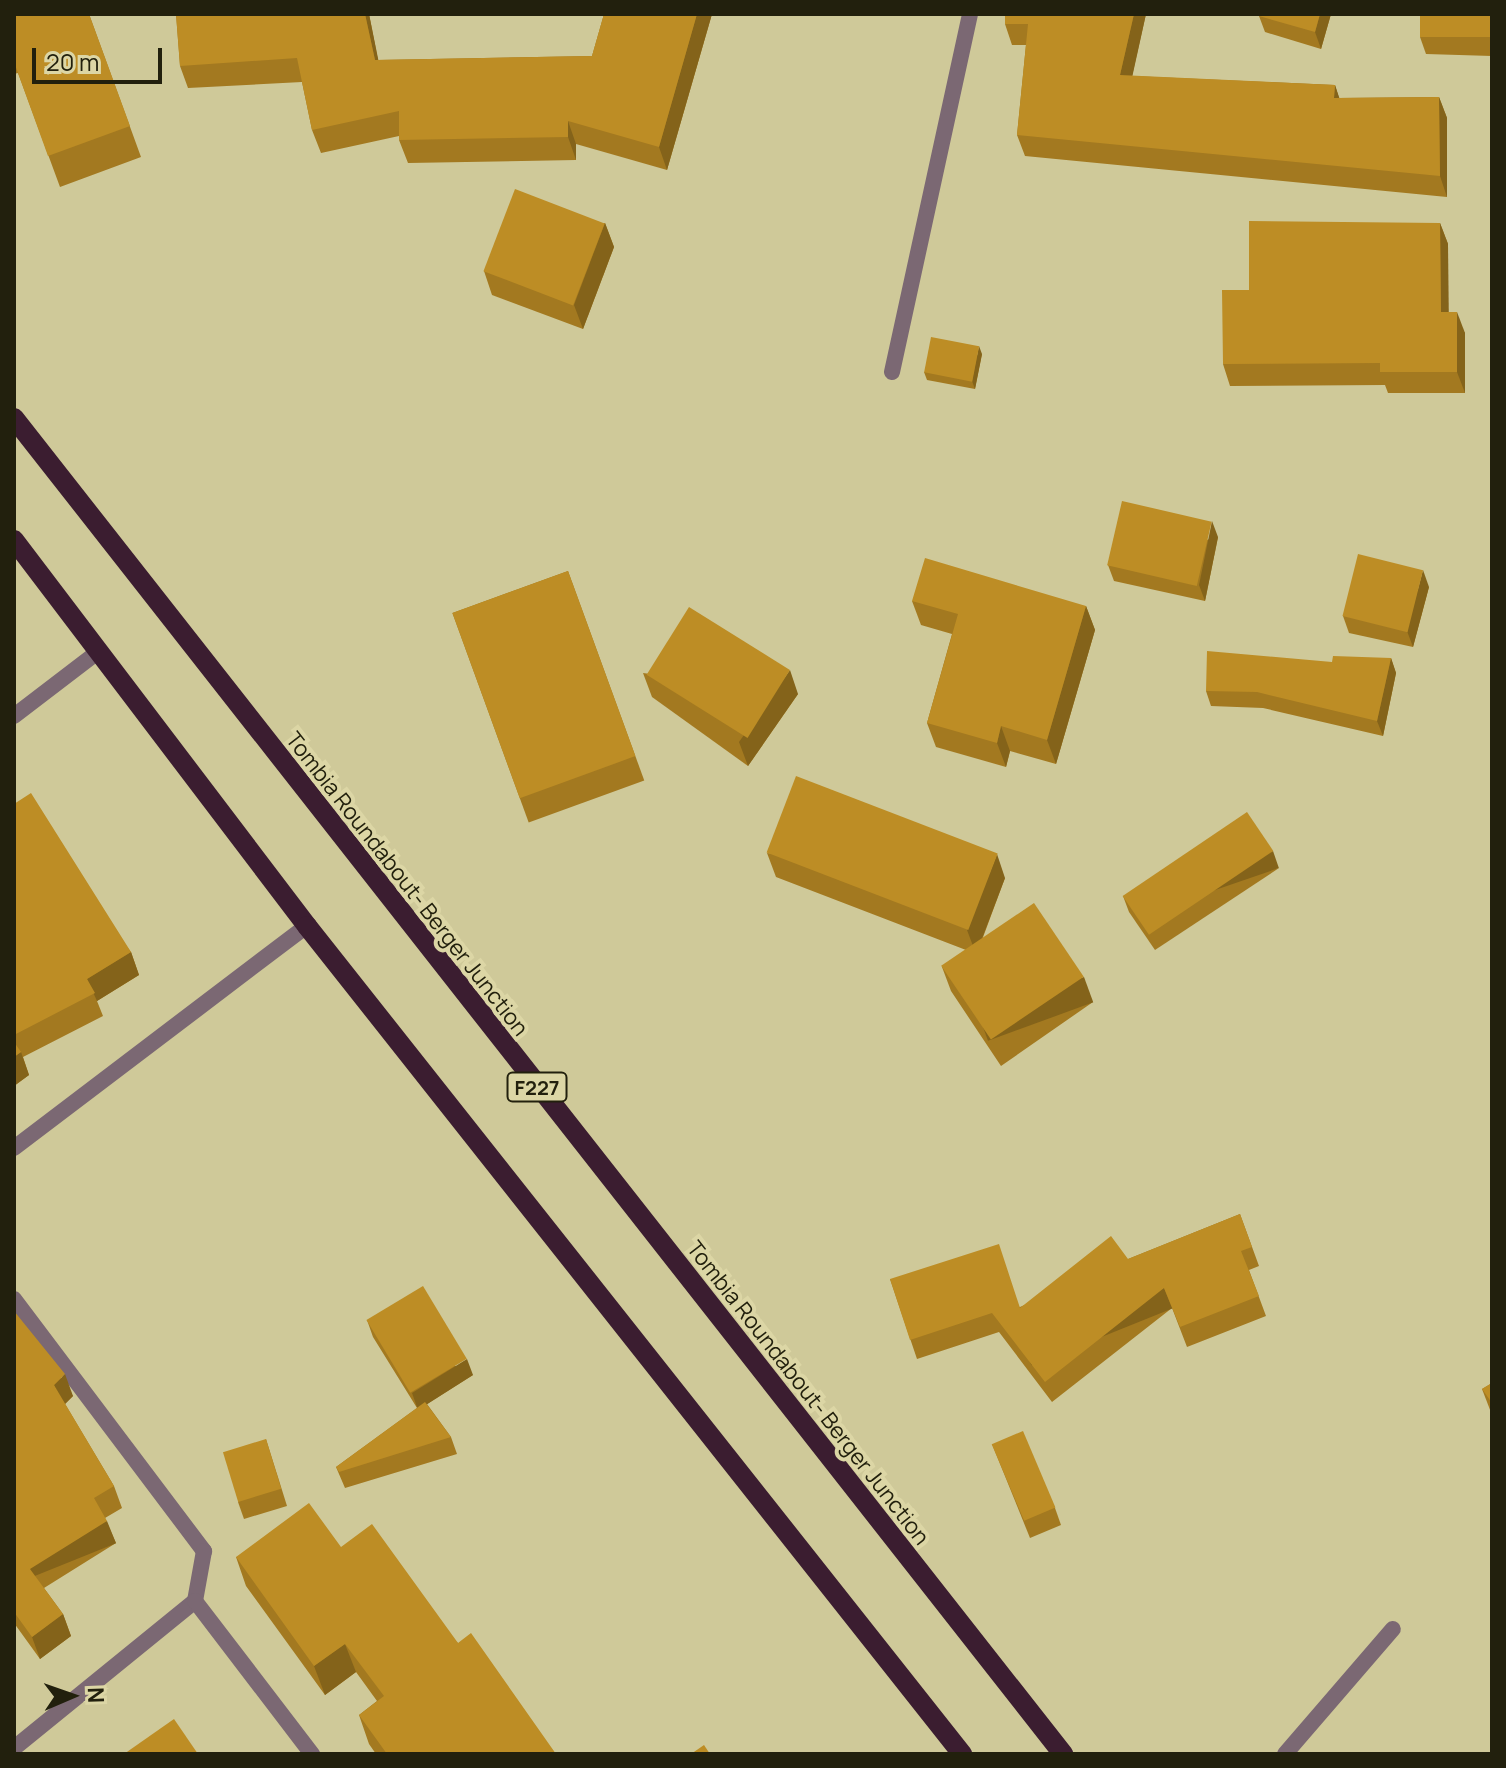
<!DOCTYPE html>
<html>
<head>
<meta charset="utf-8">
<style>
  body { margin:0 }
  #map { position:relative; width:1506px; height:1768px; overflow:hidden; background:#cfc999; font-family:Manrope,sans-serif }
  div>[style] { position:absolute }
  .street>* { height:16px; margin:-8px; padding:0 8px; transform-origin:8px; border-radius:8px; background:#7b6873 }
  .primary>* { height:20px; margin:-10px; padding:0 10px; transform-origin:10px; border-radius:10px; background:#3b1d30 }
  .wall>* { inset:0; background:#a37920; transform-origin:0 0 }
  .shaded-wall>* { inset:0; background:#84631a; transform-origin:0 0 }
  .building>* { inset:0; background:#bd8d25; transform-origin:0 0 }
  span { translate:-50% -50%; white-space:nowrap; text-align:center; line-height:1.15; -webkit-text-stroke:8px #dcd6a5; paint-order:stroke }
  .shield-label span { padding:2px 6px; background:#dcd6a5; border:2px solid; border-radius:6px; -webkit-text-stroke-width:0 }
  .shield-label { font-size:20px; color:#22200d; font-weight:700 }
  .street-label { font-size:22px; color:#22200d }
  .frame { position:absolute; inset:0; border:16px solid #22200d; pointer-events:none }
  .north { position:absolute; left:32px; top:1656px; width:80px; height:80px; -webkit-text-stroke:6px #dcd6a5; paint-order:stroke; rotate:88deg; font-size:22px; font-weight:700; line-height:32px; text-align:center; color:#22200d }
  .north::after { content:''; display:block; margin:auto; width:28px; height:36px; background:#22200d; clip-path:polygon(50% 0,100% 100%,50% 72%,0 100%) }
  .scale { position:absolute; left:32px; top:48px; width:130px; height:36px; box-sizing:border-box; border:4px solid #22200d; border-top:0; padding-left:10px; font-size:24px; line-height:28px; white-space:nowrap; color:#22200d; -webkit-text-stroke:6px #dcd6a5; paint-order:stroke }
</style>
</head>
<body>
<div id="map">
  <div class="street">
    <i style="left:892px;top:372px;width:366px;rotate:-77.7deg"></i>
    <i style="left:14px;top:716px;width:107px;rotate:-37.4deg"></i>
    <i style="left:14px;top:1148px;width:368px;rotate:-37.2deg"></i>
    <i style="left:14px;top:1299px;width:316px;rotate:53deg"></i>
    <i style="left:204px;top:1551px;width:51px;rotate:100.2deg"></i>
    <i style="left:195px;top:1601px;width:233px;rotate:140.9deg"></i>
    <i style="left:195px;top:1601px;width:193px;rotate:52.6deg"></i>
    <i style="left:1285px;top:1754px;width:165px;rotate:-49.2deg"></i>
  </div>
  <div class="primary">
    <i style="left:14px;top:418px;width:1699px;rotate:51.86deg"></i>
    <i style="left:14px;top:540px;width:485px;rotate:52.8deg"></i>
    <i style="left:307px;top:926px;width:1056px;rotate:51.65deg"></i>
  </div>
  <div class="wall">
    <i style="clip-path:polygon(14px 14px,89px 14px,141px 157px,60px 187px,18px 73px,14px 74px)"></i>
    <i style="clip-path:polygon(176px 14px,369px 14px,378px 60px,592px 56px,604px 14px,712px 14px,667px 170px,576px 144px,576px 160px,408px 163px,399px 140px,399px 136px,321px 153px,312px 130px,302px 82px,188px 88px,180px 66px)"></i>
    <i style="clip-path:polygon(1005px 14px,1146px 14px,1132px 76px,1335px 85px,1339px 98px,1439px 97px,1447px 118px,1447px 197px,1025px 156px,1017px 135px,1026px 45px,1012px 45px,1005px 24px)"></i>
    <i style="clip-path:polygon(1331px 14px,1321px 49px,1265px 32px,1259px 16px)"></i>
    <i style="clip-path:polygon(1492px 14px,1492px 56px,1426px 54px,1420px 37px)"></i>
    <i style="clip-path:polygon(605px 223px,614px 247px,583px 329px,492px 295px,484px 271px)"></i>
    <i style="clip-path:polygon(1440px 223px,1448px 244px,1448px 312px,1465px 333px,1465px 393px,1388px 393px,1385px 385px,1230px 386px,1223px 364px,1249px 290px)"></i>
    <i style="clip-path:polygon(982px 354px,975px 389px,927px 380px,924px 372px)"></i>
    <i style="clip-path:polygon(1218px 537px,1205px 601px,1114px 581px,1108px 565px)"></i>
    <i style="left:568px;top:571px;width:223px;height:123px;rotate:70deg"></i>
    <i style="clip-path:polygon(1429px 587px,1413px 647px,1349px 633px,1343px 616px)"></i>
    <i style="clip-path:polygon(912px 601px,1086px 606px,1095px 630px,1056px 764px,1010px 751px,1006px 767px,936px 747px,927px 723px,952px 634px,921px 625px)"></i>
    <i style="clip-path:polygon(1391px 658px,1396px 673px,1383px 736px,1263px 708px,1211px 706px,1206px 691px,1332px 662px)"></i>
    <i style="clip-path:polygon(643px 673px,798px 694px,748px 766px,652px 697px)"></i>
    <i style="clip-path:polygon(14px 804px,131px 952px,139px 975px,97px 1001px,103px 1016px,23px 1057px,29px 1075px,14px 1086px)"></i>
    <i style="clip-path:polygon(767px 853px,1005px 878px,982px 940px,1093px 1002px,1001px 1066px,951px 991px,942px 967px,966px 950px,776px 877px)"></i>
    <i style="clip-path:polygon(1279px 868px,1155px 950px,1129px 912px,1123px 896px)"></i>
    <i style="clip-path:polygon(1240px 1214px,1259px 1266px,1249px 1270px,1266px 1316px,1187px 1347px,1172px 1308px,1052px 1402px,999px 1332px,917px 1359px,890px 1279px,1020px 1307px,1128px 1259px)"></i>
    <i style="clip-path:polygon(14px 1311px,73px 1396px,65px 1404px,114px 1486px,122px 1508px,105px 1518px,116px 1543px,44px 1588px,63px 1614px,71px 1636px,40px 1659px,14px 1623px)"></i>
    <i style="clip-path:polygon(367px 1320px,473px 1375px,427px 1404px,451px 1437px,457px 1454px,345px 1488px,336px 1467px,417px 1408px,373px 1337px)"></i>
    <i style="clip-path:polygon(1492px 1383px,1492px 1415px,1482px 1389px)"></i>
    <i style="clip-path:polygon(266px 1439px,287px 1506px,244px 1519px,238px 1502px)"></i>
    <i style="clip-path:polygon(992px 1444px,1055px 1508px,1061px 1525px,1030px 1538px)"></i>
    <i style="clip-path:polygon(341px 1547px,458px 1643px,556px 1754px,376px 1754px,369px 1744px,359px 1715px,377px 1701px,356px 1672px,325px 1695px,246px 1586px,236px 1557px)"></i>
  </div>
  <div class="shaded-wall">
    <i style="clip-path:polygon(365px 14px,369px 14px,383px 83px,375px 60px)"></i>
    <i style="clip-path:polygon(697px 14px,712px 14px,667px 170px,659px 147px)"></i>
    <i style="clip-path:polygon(1134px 14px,1146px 14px,1128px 96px,1120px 75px)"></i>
    <i style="clip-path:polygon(1320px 14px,1331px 14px,1321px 49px,1315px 32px)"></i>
    <i style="clip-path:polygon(1335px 85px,1342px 106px,1334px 98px)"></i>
    <i style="clip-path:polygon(1439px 97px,1447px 118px,1447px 197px,1440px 176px)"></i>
    <i style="clip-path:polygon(568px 121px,576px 144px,576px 160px,568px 137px)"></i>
    <i style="clip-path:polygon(605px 223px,614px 247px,583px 329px,574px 305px)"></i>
    <i style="clip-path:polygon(1440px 223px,1448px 244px,1449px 333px,1441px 312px)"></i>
    <i style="clip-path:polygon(1457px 312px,1465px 333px,1465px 393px,1457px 372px)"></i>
    <i style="clip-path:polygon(979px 346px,982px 354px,975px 389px,972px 381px)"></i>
    <i style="clip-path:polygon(1212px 521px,1218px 537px,1205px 601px,1199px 585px)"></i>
    <i style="clip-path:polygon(1423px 570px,1429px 587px,1413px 647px,1407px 631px)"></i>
    <i style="clip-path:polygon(1086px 606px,1095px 630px,1056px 764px,1047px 740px)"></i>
    <i style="clip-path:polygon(1391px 658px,1396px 673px,1383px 736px,1377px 721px)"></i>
    <i style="clip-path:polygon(790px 670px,798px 694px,748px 766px,739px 742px)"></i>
    <i style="clip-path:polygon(1001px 726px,1010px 751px,1006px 767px,997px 743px)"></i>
    <i style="left:1273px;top:851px;width:18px;height:149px;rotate:71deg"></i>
    <i style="clip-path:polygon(997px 854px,1005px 878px,976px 954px,967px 930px)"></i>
    <i style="clip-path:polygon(131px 952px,139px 975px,97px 1001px,87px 979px)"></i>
    <i style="left:1084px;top:977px;width:27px;height:112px;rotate:70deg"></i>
    <i style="clip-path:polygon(21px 1052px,29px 1075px,14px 1086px,14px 1057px)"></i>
    <i style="left:1164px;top:1288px;width:22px;height:152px;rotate:68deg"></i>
    <i style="clip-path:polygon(467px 1359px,473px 1375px,418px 1410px,412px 1393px)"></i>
    <i style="clip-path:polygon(65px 1374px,73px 1396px,62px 1407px,54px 1385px)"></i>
    <i style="left:107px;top:1521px;width:24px;height:91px;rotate:68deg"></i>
    <i style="clip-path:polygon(63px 1614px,71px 1636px,40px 1659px,32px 1637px)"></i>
    <i style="clip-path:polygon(345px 1644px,356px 1672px,325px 1695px,314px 1666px)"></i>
  </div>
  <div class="building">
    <i style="clip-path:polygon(14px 14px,89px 14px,130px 126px,48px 156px,14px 62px)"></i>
    <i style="clip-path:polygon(176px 14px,365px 14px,375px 60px,592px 56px,604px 14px,697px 14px,659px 147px,568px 121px,568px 137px,399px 140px,399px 111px,312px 130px,297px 58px,180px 66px)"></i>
    <i style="clip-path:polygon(1005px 14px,1134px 14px,1120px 75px,1335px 85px,1334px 98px,1439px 97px,1440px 176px,1017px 135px,1028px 24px,1005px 24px)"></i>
    <i style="clip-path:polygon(1259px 14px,1320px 14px,1315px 32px,1259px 16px)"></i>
    <i style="left:1420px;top:14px;width:72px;height:23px"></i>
    <i style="left:515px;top:189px;width:96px;height:88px;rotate:21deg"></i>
    <i style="clip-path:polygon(1249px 221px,1440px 223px,1441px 312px,1457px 312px,1457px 372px,1380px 372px,1380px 363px,1223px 364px,1222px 290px,1249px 290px)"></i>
    <i style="left:931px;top:337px;width:49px;height:36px;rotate:11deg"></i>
    <i style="left:1122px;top:501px;width:92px;height:66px;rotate:13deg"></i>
    <i style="left:1358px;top:554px;width:67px;height:64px;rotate:14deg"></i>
    <i style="clip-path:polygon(925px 558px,1086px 606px,1047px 740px,1001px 726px,997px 743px,927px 723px,958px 614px,912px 601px)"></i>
    <i style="left:568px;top:571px;width:197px;height:123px;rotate:70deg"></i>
    <i style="left:689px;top:607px;width:119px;height:80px;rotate:32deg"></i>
    <i style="clip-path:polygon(1207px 651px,1332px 662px,1333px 656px,1391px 658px,1377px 721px,1257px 692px,1206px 691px)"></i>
    <i style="left:796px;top:776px;width:216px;height:82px;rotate:21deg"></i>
    <i style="clip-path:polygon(31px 793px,131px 952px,87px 979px,95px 993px,14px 1035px,14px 804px)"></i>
    <i style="left:1247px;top:812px;width:47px;height:150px;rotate:56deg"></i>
    <i style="left:1034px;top:903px;width:89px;height:112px;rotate:56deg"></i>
    <i style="clip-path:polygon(14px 1042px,21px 1052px,14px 1057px)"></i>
    <i style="clip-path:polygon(1240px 1214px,1252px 1247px,1241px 1251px,1259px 1296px,1180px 1327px,1164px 1288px,1045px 1382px,992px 1313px,910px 1340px,890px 1279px,999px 1244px,1020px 1308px,1111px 1236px,1128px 1259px)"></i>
    <i style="left:423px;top:1286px;width:85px;height:66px;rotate:59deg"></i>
    <i style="clip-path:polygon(14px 1311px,65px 1374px,54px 1385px,114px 1486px,94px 1498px,107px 1521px,30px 1569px,63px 1614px,32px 1637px,14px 1612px)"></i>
    <i style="clip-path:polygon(1492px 1383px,1492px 1403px,1482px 1389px)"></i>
    <i style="clip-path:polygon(425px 1402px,451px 1437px,339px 1472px,336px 1467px)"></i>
    <i style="left:1023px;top:1431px;width:83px;height:34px;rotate:67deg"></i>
    <i style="left:266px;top:1439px;width:52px;height:45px;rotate:73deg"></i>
    <i style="clip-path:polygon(309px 1503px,341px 1547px,372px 1524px,458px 1643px,471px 1633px,556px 1754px,387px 1754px,359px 1715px,384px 1696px,345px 1644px,314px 1666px,236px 1557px)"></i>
    <i style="clip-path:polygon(174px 1719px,198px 1754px,124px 1754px)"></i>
    <i style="clip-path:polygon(704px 1745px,710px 1754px,691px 1754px)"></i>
  </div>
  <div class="shield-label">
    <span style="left:537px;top:1087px">F227</span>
  </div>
  <div class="street-label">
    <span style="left:407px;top:884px;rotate:52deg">Tombia Roundabout- Berger Junction</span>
    <span style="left:808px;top:1393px;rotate:52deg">Tombia Roundabout- Berger Junction</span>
  </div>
  <div class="frame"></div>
  <div class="north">N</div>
  <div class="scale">20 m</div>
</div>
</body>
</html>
